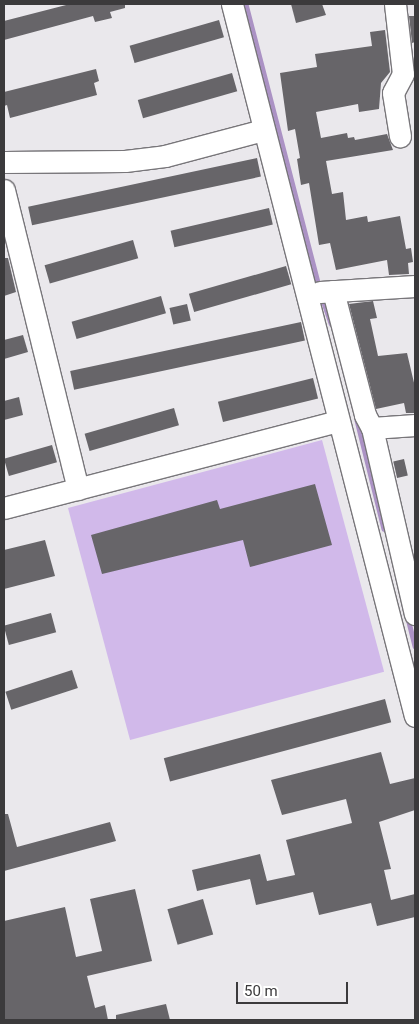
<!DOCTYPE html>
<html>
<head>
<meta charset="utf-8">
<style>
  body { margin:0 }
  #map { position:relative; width:419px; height:1024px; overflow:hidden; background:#eae8ec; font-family:Roboto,sans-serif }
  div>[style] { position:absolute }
  .green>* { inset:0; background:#d1b9ea; transform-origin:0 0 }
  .stream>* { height:4.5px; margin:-2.25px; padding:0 2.25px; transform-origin:2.25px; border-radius:2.25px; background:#ab92c4 }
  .building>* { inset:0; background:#676569; transform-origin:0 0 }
  .roads { filter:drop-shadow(1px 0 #78767a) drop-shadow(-1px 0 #78767a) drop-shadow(0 1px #78767a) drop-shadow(0 -1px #78767a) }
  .minor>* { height:21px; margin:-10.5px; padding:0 10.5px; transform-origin:10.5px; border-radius:10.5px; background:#fff }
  span { translate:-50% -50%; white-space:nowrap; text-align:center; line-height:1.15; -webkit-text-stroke:5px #fff; paint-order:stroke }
  .frame { position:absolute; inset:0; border:5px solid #3b3a3c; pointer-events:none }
  .scale { position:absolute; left:236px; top:982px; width:112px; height:22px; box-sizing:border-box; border:2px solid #3b3a3c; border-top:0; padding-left:6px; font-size:15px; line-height:18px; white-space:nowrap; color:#3b3a3c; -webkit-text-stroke:4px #fff; paint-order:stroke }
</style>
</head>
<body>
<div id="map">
  <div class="green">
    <i style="left:322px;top:440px;width:240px;height:263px;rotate:75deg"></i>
  </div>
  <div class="stream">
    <i style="left:246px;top:4px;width:292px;rotate:75.5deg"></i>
    <i style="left:322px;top:297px;width:28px;rotate:71deg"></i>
    <i style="left:357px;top:420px;width:112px;rotate:76.1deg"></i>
    <i style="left:408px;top:618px;width:29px;rotate:76deg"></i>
  </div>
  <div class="building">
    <i style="clip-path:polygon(70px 4px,125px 4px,125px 8px,110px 12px,112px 18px,95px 22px,93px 16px,4px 40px,4px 21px)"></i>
    <i style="clip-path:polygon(291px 4px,322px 4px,326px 15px,296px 23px)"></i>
    <i style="clip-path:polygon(409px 16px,415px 16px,415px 42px,412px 43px)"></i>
    <i style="left:219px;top:20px;width:18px;height:93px;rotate:74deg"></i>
    <i style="clip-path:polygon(385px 30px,390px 72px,381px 83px,379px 109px,359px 112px,358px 104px,316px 112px,321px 138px,347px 133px,348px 138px,354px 137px,355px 140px,387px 134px,393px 150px,326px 161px,332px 194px,343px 192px,346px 220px,367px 216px,368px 222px,400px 216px,406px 249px,411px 248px,413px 262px,408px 263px,409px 274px,389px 275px,387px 260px,336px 270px,330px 243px,319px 245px,309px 183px,301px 185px,297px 159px,300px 158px,295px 129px,288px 131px,280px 73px,317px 67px,315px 54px,372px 46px,370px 32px)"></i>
    <i style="clip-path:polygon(96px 69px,99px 81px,94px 83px,97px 95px,10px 118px,7px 105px,4px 106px,4px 92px)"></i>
    <i style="left:232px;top:73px;width:19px;height:98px;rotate:74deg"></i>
    <i style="left:257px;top:158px;width:19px;height:234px;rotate:78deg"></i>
    <i style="left:269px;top:208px;width:17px;height:101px;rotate:77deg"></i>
    <i style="left:133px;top:240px;width:19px;height:92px;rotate:74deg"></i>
    <i style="clip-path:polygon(4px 258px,8px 258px,16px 292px,4px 296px)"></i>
    <i style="left:286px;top:266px;width:19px;height:101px;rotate:74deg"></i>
    <i style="left:161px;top:296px;width:18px;height:93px;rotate:74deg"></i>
    <i style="clip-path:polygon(373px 301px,377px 318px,370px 319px,378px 356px,407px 353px,415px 387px,415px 413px,406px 413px,404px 403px,376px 409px,349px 304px)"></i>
    <i style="left:187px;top:304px;width:17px;height:18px;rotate:77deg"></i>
    <i style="left:301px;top:322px;width:19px;height:236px;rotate:78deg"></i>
    <i style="clip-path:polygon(23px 335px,28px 352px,4px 359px,4px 340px)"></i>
    <i style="left:313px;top:378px;width:21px;height:98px;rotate:76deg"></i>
    <i style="clip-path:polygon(19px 397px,23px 415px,4px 420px,4px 401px)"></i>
    <i style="left:174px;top:408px;width:18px;height:93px;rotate:74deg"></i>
    <i style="left:52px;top:445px;width:18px;height:50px;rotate:74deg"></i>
    <i style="left:404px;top:459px;width:17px;height:11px;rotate:77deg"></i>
    <i style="clip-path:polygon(315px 484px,332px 545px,250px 567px,243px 540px,102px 574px,91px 535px,217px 500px,220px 509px)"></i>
    <i style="clip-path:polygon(45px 540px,55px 576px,4px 589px,4px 550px)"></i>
    <i style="left:51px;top:613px;width:20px;height:49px;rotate:75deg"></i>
    <i style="left:72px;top:670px;width:19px;height:70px;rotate:72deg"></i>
    <i style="left:385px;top:699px;width:24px;height:229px;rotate:75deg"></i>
    <i style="clip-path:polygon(381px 752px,390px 784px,415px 778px,415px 810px,379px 822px,391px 869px,384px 870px,391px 900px,415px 894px,415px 917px,377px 926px,371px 903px,319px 915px,313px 892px,256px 905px,250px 879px,197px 891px,192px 870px,260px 854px,267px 881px,295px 875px,286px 840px,352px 823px,346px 799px,282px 815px,271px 780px)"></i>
    <i style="clip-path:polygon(4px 814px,8px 814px,17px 847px,110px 822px,116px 841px,4px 871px)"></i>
    <i style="clip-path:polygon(135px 889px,152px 961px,87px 976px,95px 1008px,105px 1005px,108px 1020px,4px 1020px,4px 921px,65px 907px,76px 957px,102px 951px,90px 899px)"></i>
    <i style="left:203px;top:899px;width:37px;height:37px;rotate:74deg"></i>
    <i style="clip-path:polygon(166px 1004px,170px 1020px,116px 1020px,116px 1015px)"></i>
  </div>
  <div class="roads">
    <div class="minor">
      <i style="left:232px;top:4px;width:735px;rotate:75.59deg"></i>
      <i style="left:395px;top:4px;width:70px;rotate:83.5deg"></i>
      <i style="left:403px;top:74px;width:21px;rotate:118deg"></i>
      <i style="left:393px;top:93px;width:44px;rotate:80.8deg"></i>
      <i style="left:4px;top:162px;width:121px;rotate:-0.5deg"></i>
      <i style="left:125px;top:161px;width:40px;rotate:-7.1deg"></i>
      <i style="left:165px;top:156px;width:101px;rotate:-14.9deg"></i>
      <i style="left:4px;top:190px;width:308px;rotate:76.1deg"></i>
      <i style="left:333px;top:291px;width:128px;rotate:75.5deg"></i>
      <i style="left:365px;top:415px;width:15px;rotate:62deg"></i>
      <i style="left:372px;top:428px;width:191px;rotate:77deg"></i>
      <i style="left:320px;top:292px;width:95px;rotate:-3.6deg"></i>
      <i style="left:372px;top:428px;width:43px;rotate:-4deg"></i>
      <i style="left:4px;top:508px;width:345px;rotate:-14.6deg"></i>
    </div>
  </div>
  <div class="frame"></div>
  <div class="scale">50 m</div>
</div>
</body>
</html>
